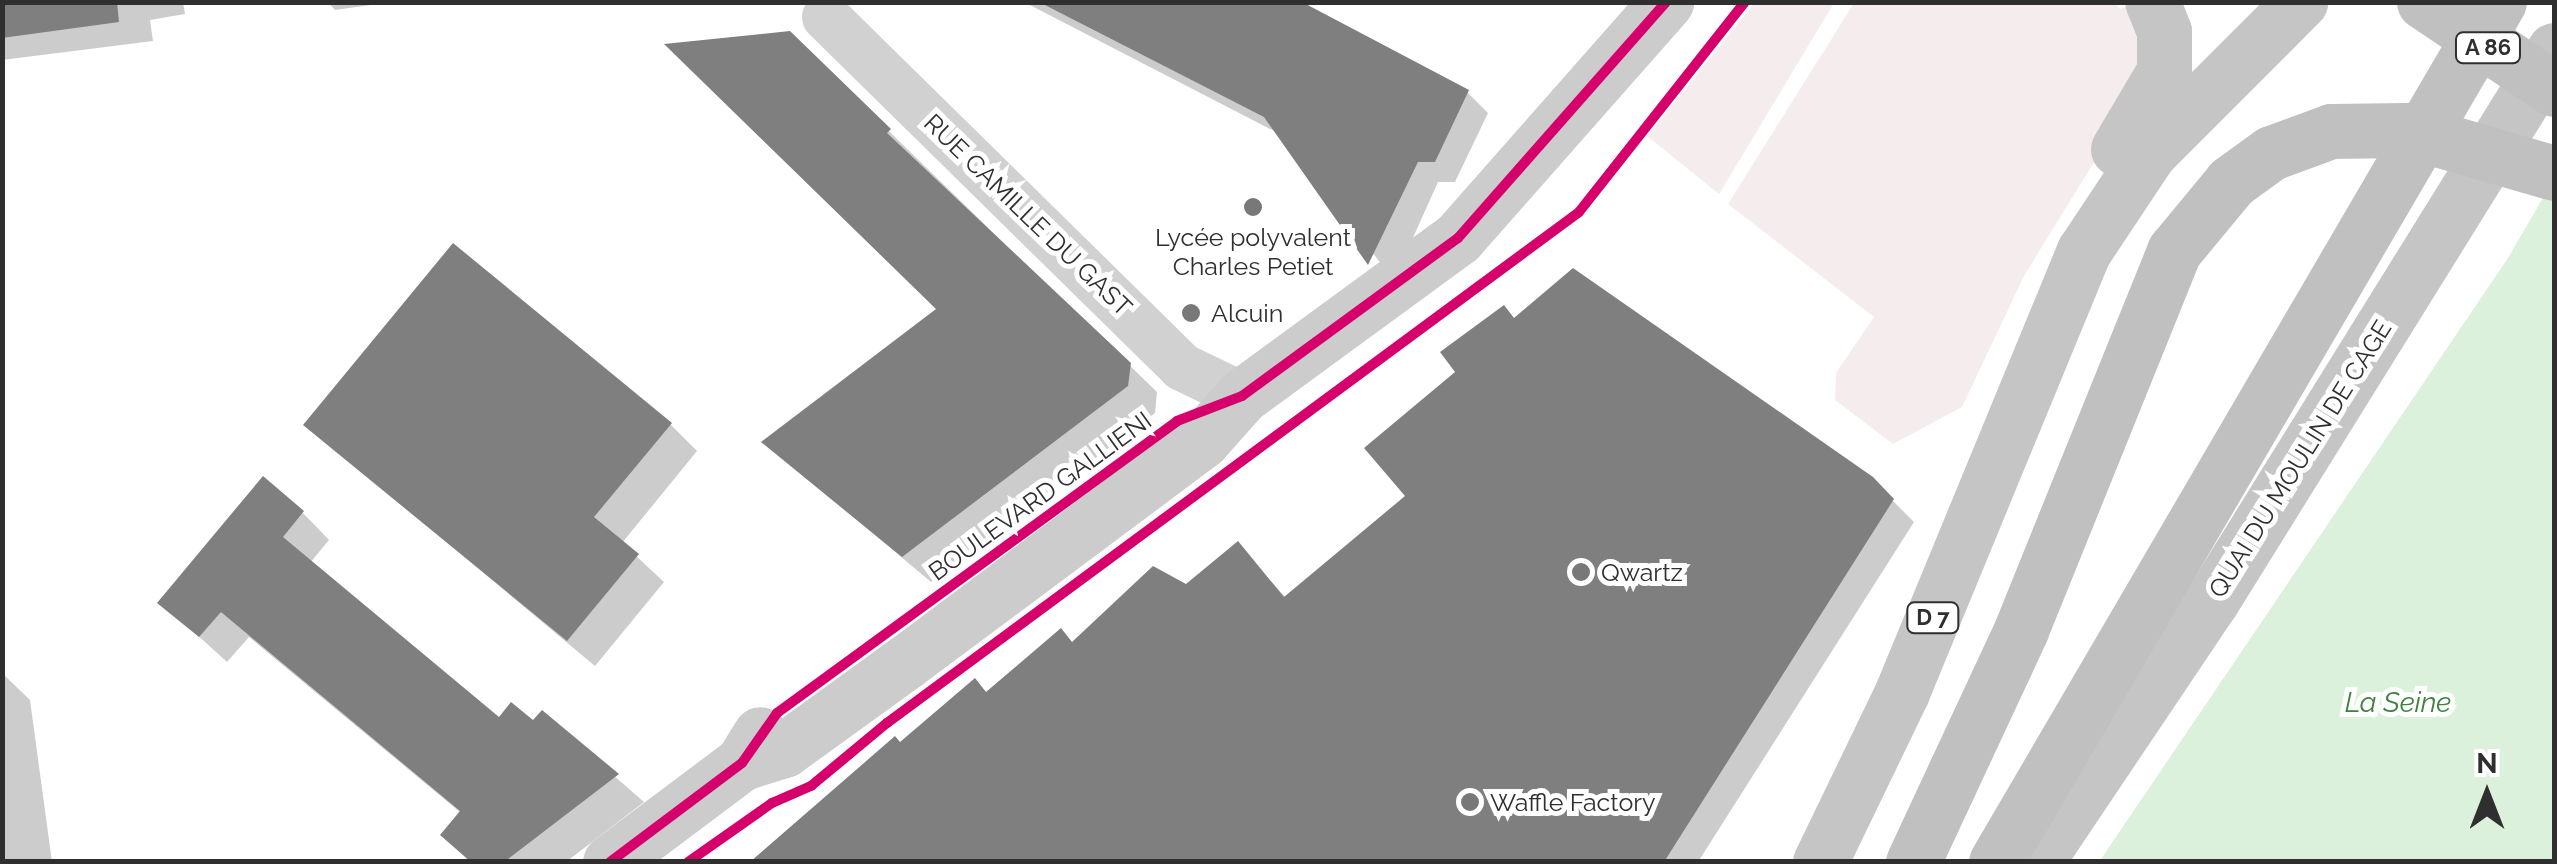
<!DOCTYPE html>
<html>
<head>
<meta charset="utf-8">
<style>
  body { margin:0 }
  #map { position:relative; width:2557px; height:864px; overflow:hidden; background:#fff; font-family:Raleway,sans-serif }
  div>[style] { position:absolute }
  .green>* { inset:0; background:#f5eded }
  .water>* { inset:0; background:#dbf1db }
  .shadow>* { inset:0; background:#0003 }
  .building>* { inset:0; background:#7f7f7f }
  .minor>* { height:48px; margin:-24px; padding:0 24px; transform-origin:24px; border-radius:24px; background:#d1d1d1 }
  .secondary>* { height:55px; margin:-27.5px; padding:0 27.5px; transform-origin:27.5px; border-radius:27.5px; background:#ccc }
  .primary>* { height:55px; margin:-27.5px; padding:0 27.5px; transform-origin:27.5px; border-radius:27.5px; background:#c5c5c5 }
  .motorway>* { height:55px; margin:-27.5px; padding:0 27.5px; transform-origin:27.5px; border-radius:27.5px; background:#c0c0c0 }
  .motorway-bridge>* { height:55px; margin:-27.5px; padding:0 27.5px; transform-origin:27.5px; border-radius:27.5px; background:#c0c0c0 }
  .cycleway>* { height:10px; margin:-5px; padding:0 5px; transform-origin:5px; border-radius:5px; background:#d6006c }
  .dots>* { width:28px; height:28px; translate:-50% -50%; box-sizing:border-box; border:5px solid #fff; border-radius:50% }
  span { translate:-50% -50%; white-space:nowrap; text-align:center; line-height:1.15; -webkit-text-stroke:10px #fff; paint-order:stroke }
  .shield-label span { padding:2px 8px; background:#fff; border:2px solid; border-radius:8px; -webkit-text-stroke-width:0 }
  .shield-label { font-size:22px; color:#2f2f2f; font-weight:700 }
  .street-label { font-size:25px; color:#2f2f2f }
  .poi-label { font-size:25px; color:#2f2f2f }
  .left { translate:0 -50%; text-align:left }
  .water-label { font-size:28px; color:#3c823d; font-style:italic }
  .frame { position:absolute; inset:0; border:5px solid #2f2f2f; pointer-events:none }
  .north { position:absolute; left:2437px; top:744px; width:100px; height:100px; -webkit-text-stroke:8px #fff; paint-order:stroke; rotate:0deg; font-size:28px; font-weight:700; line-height:40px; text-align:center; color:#2f2f2f }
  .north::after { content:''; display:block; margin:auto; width:35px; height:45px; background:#2f2f2f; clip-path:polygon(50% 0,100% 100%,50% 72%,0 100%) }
</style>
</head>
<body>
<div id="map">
  <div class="green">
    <i style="clip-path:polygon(1755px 2px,1834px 3px,1719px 194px,1647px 136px)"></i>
    <i style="clip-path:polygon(2114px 2px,2120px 9px,2135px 3px,2150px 71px,2024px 276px,1962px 407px,1893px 444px,1835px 400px,1836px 373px,1874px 317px,1728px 204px,1854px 3px)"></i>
  </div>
  <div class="water">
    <i style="clip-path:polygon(2554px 179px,2554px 861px,2099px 862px,2508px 258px)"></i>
  </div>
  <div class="shadow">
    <i style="clip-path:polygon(2px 2px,183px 2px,185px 14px,150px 20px,153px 41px,2px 60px)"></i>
    <i style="clip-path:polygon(328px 2px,392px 2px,335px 10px)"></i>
    <i style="clip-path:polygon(1024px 2px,1292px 2px,1467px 92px,1488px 113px,1455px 182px,1438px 182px,1394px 280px,1278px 133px)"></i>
    <i style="clip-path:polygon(789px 34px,1157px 392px,1155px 413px,931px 582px,764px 442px,939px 310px)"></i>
    <i style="clip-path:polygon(1515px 320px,1871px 479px,1914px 522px,1698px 862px,754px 862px,900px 745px,1186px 587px,1238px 545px,1286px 598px,1409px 497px)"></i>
    <i style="clip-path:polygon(670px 424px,697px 451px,622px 543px,664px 582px,595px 666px,306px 425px)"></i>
    <i style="clip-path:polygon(303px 513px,329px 540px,310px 563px,500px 720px,533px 724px,542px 713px,644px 802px,566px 862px,470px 862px,443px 835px,461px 813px,249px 637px,227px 662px,161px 602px)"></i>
    <i style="clip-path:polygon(2px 673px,30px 700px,52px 862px,2px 862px)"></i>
  </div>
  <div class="building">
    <i style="clip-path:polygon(2px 2px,117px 2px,119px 22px,2px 38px)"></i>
    <i style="clip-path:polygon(1039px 2px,1302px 2px,1469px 90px,1435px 162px,1418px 162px,1368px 265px,1264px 117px)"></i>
    <i style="clip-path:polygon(790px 31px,891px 129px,887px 133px,1131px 363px,1128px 386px,902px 557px,761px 442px,936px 309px,664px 44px)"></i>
    <i style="clip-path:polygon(453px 243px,672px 423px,594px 517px,639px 554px,567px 641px,303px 425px)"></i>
    <i style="clip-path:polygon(1573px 268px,1873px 477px,1894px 499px,1664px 862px,750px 862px,895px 736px,900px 742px,975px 678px,986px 692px,1061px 628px,1072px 642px,1153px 566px,1186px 584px,1238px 541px,1284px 597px,1405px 496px,1364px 448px,1455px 372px,1440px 352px,1504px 305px,1514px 318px)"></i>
    <i style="clip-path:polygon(263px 476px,304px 511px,283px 537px,499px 717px,511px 702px,533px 720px,542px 710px,619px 774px,504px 862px,471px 862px,440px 835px,460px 811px,221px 612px,199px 637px,157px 603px)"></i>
  </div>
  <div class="minor">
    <i style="left:826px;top:17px;width:499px;rotate:44.5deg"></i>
    <i style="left:1182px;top:367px;width:67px;rotate:25.8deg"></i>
  </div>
  <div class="secondary">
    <i style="left:742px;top:763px;width:44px;rotate:-17.2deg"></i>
    <i style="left:784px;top:750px;width:152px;rotate:-35.9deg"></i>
    <i style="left:907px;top:661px;width:368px;rotate:-36.7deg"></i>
    <i style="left:1202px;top:441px;width:60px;rotate:-48.4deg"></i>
    <i style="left:1242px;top:396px;width:268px;rotate:-36.2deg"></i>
    <i style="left:1458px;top:238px;width:315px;rotate:-48.6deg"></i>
    <i style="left:610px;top:862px;width:165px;rotate:-36.9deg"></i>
    <i style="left:742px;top:763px;width:34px;rotate:-58deg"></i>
  </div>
  <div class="primary">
    <i style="left:2118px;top:149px;width:91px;rotate:-59.5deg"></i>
    <i style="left:2164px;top:71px;width:40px;rotate:-90deg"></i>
    <i style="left:2164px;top:31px;width:31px;rotate:-112deg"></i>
    <i style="left:1820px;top:862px;width:189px;rotate:-64.2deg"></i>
    <i style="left:1902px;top:692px;width:477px;rotate:-67.6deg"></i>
    <i style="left:2084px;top:251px;width:118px;rotate:-56.4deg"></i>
    <i style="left:2149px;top:153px;width:214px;rotate:-45deg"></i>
    <i style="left:2036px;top:862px;width:313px;rotate:-56.1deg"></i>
    <i style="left:2211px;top:602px;width:650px;rotate:-58.14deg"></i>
  </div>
  <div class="motorway">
    <i style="left:1913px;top:862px;width:256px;rotate:-65deg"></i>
    <i style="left:2021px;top:630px;width:409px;rotate:-68deg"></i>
    <i style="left:2174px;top:251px;width:89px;rotate:-50.4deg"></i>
    <i style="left:2231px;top:182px;width:49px;rotate:-35.9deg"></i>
    <i style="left:2271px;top:153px;width:64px;rotate:-20.1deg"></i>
    <i style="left:1996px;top:862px;width:996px;rotate:-59.68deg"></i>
  </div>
  <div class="motorway-bridge">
    <i style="left:2424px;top:2px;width:156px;rotate:33.8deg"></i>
    <i style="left:2331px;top:131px;width:75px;rotate:-0.8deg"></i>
    <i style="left:2406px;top:130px;width:154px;rotate:16.2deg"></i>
  </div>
  <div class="cycleway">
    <i style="left:610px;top:862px;width:165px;rotate:-36.9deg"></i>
    <i style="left:742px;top:763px;width:61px;rotate:-55deg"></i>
    <i style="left:777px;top:713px;width:495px;rotate:-36.1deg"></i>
    <i style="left:1177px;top:421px;width:70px;rotate:-21deg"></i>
    <i style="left:1242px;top:396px;width:268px;rotate:-36.2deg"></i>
    <i style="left:1458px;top:238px;width:315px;rotate:-48.6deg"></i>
    <i style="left:688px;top:862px;width:103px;rotate:-35.1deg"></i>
    <i style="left:772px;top:803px;width:43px;rotate:-23.6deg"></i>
    <i style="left:811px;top:786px;width:99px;rotate:-39.7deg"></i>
    <i style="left:887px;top:723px;width:860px;rotate:-36.44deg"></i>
    <i style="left:1579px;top:212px;width:268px;rotate:-51.7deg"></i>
  </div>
  <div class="dots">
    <i style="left:1253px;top:207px;background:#787878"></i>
    <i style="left:1191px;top:313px;background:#787878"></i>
    <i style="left:1581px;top:572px;background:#787878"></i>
    <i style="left:1470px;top:802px;background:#787878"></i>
  </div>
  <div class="shield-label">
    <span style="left:2488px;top:48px">A 86</span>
    <span style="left:1933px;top:618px">D 7</span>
  </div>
  <div class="street-label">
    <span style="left:1028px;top:215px;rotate:44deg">RUE CAMILLE DU GAST</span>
    <span style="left:2300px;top:459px;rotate:-58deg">QUAI DU MOULIN DE CAGE</span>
    <span style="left:1040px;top:496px;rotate:-36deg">BOULEVARD GALLIENI</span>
  </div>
  <div class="poi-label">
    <span style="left:1253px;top:252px">Lycée polyvalent<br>Charles Petiet</span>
    <span class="left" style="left:1211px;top:313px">Alcuin</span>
    <span class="left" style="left:1601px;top:572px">Qwartz</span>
    <span class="left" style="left:1490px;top:802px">Waffle Factory</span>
  </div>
  <div class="water-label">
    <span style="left:2398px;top:703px">La Seine</span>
  </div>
  <div class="frame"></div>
  <div class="north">N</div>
</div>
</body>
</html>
